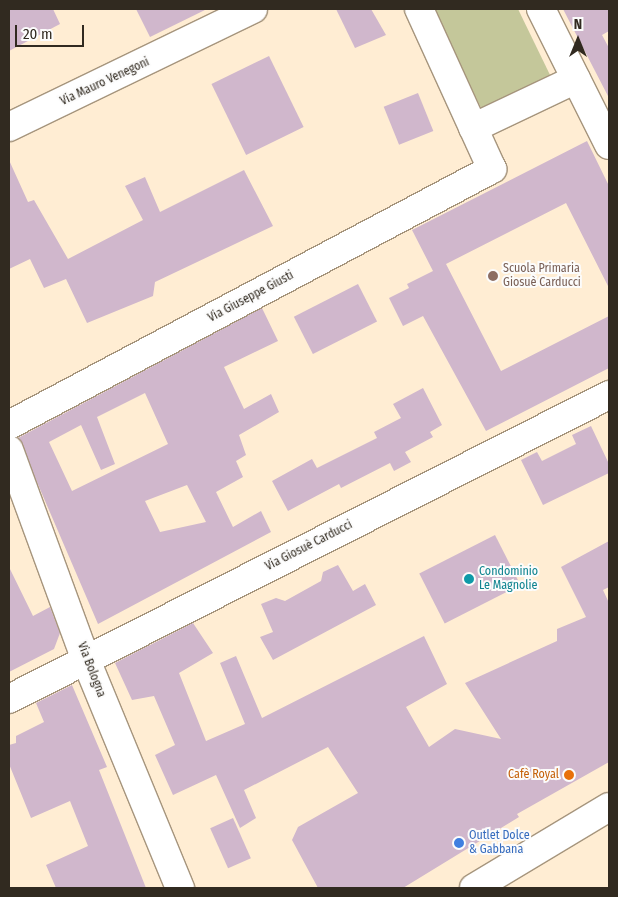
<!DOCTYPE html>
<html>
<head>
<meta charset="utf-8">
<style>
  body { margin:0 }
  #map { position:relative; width:618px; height:897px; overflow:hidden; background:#ffedd3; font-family:"Fira Sans Condensed",sans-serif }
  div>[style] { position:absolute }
  .green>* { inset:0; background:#c4c79a }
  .building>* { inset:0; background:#d0b7cc; transform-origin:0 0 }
  .roads { filter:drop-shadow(1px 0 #a6957d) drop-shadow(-1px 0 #a6957d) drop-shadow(0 1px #a6957d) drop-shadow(0 -1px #a6957d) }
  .minor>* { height:28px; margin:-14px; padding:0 14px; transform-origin:14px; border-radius:14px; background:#fff }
  .dots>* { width:14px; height:14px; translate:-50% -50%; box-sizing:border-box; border:2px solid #fcfcfc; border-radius:50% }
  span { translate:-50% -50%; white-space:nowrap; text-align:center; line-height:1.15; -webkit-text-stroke:4px #fcfcfc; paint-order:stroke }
  .street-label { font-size:12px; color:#312a20 }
  .education-label { font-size:12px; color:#785e54 }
  .left { translate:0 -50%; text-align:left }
  .culture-label { font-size:12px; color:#0d838f }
  .food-label { font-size:12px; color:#c56008 }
  .right { translate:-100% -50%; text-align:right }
  .shop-label { font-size:12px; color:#366cbe }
  .frame { position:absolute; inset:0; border:10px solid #312a20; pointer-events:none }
  .north { position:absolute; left:553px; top:15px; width:50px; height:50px; -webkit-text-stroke:4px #fcfcfc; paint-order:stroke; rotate:0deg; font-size:14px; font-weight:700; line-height:20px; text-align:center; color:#312a20 }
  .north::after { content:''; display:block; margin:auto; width:18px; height:22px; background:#312a20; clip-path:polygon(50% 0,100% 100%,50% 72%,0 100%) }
  .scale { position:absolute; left:15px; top:25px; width:69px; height:22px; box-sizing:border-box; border:2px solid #312a20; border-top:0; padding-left:6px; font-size:15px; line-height:18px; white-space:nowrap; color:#312a20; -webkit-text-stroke:4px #fcfcfc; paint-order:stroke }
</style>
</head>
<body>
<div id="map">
  <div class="green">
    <i style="clip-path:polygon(433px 9px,518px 9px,551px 77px,482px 110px)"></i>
  </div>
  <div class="building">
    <i style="clip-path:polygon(9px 9px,53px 9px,60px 24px,9px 51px)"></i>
    <i style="clip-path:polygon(136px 9px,207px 9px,150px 37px)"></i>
    <i style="clip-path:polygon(336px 9px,371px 9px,386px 35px,355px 48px)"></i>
    <i style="clip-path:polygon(563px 9px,609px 9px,609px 31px,602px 35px,609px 48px,609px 98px)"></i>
    <i style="left:269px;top:56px;width:79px;height:64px;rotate:64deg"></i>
    <i style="left:418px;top:93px;width:41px;height:37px;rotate:68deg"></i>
    <i style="clip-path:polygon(587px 141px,609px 186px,609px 288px,566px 203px,446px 264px,501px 371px,609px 316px,609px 368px,486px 431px,423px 316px,403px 326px,389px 298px,409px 288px,407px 284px,433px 271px,412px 230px)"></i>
    <i style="clip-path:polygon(9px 160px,28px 202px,34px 200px,68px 259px,143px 220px,125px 186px,145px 177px,160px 212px,244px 170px,273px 226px,155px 282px,153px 296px,87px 323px,66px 279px,44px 288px,30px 259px,9px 269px)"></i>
    <i style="left:358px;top:284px;width:42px;height:72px;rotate:63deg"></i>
    <i style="clip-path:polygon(evenodd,262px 308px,278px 341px,224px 367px,244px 409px,271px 394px,279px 412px,239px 435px,246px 455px,236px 461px,243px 477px,216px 492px,233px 527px,261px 511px,271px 532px,98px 624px,18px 438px,262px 308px,145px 393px,168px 444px,72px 491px,49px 442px,81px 425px,101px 470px,115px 464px,97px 417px,145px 393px,262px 308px,187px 485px,206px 522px,160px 532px,145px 501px,187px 485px)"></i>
    <i style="clip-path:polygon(423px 388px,442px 425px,430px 432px,433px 437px,405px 452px,411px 462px,394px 471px,390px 463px,341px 488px,339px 484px,288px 511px,272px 481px,312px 459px,317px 468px,377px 438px,374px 432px,401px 418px,393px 404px)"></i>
    <i style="clip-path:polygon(591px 426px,609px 464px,609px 473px,543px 505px,521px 460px,537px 452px,542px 461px,576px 444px,572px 435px)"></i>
    <i style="left:495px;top:535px;width:56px;height:85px;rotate:63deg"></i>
    <i style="clip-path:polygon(609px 541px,609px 587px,603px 590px,609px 603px,609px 762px,517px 814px,519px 817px,403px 888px,318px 888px,292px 840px,298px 827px,358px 793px,328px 747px,244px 790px,256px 818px,240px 828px,216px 775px,173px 795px,155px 755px,175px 745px,154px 696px,132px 700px,115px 663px,193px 623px,213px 653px,179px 673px,206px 741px,245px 724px,220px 663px,236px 656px,262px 718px,424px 636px,447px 684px,406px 707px,429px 747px,455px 729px,501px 739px,465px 683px,557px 641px,557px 629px,586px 617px,561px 567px)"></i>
    <i style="clip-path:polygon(338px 565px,353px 591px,365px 584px,376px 605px,273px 660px,260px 637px,273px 632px,261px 604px,276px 598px,285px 601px,321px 581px,323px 572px)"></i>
    <i style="clip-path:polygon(9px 567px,33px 616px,50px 607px,60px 633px,54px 649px,9px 672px)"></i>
    <i style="clip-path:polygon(72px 685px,107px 767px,99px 770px,146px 888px,56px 888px,46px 865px,88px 846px,70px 801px,31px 818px,9px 764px,9px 745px,16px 743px,16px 736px,44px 722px,36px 703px)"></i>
    <i style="left:233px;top:818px;width:44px;height:25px;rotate:66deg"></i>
  </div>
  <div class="roads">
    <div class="minor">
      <i style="left:541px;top:9px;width:152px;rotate:63.4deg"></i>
      <i style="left:9px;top:127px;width:271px;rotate:-25.8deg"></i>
      <i style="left:473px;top:128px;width:114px;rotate:-25.4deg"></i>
      <i style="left:9px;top:425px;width:547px;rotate:-27.92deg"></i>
      <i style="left:492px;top:169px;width:176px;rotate:-114.5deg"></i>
      <i style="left:9px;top:450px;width:224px;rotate:69.9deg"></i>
      <i style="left:86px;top:660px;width:247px;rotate:67.6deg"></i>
      <i style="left:9px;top:699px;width:673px;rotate:-26.87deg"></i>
      <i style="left:474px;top:888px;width:157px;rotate:-31deg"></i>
    </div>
  </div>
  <div class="dots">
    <i style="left:493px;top:276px;background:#8d6e63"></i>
    <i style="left:469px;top:579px;background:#0f9aa8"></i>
    <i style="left:569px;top:775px;background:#e8710a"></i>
    <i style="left:459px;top:843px;background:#3f7fe0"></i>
  </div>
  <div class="street-label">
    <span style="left:105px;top:82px;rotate:-25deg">Via Mauro Venegoni</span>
    <span style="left:251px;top:297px;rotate:-28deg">Via Giuseppe Giusti</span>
    <span style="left:309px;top:546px;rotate:-27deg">Via Giosuè Carducci</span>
    <span style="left:91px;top:670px;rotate:69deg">Via Bologna</span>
  </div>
  <div class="education-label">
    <span class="left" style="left:503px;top:276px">Scuola Primaria<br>Giosuè Carducci</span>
  </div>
  <div class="culture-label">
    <span class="left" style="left:479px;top:579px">Condominio<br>Le Magnolie</span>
  </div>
  <div class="food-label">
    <span class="right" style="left:559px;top:775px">Cafè Royal</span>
  </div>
  <div class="shop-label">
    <span class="left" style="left:469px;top:843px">Outlet Dolce<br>&amp; Gabbana</span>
  </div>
  <div class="frame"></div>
  <div class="north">N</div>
  <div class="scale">20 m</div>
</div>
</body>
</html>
